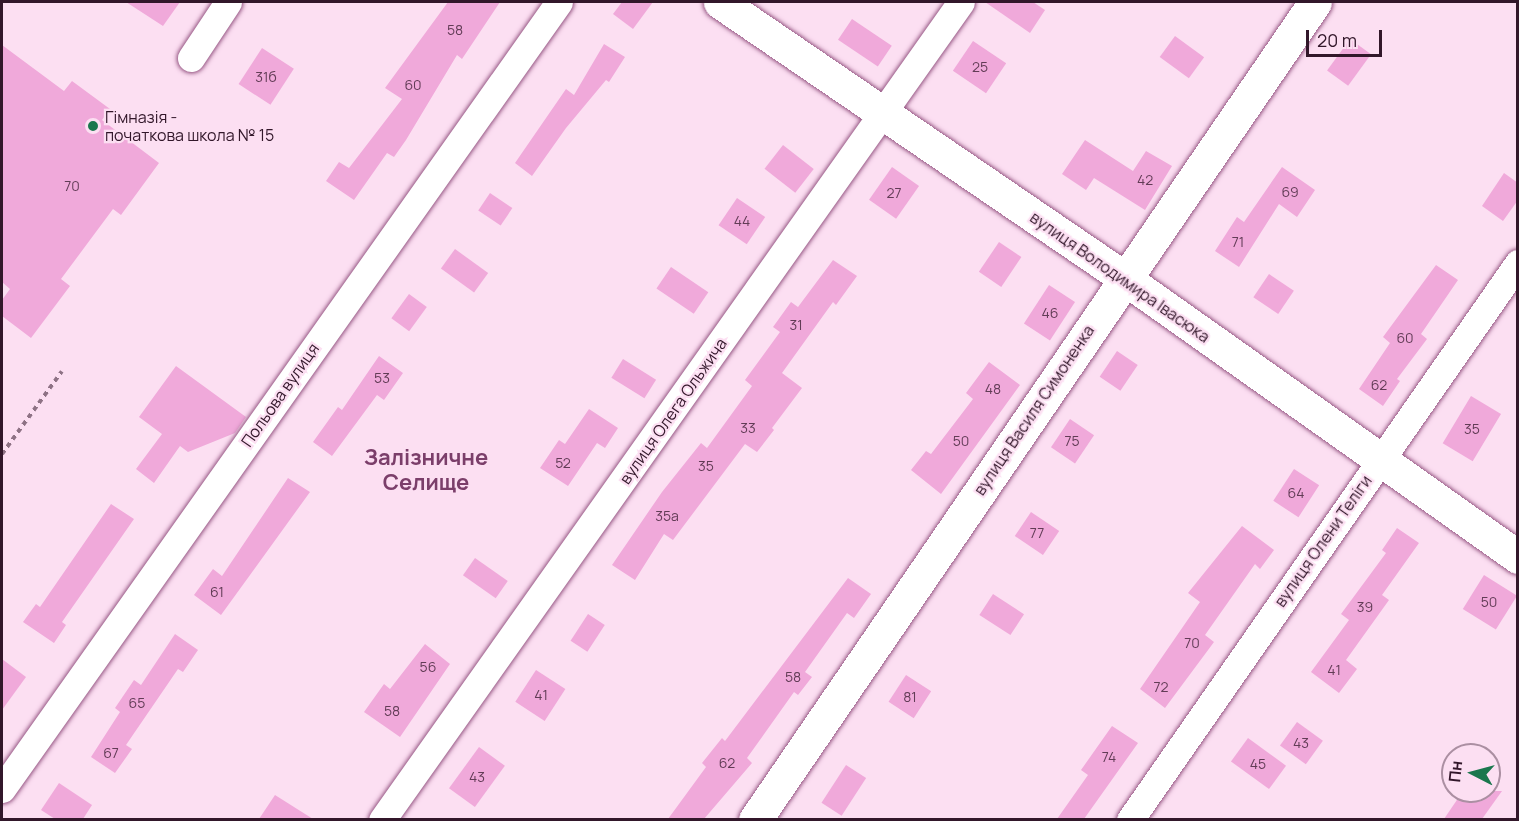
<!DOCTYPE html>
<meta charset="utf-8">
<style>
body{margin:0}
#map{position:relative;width:1519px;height:821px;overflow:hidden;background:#fcdff2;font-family:Manrope,sans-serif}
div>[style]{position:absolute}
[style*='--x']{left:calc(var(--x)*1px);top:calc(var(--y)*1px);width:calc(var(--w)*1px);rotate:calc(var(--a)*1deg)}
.building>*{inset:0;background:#f0a9da;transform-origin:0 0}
.path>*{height:4px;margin-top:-2px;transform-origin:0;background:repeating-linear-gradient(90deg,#8e7285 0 4.5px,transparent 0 9px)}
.roads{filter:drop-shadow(0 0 2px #975885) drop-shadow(0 0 2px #975885)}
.minor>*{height:27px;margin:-13.5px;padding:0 13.5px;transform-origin:13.5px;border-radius:13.5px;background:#fff}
.tertiary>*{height:33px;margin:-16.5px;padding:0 16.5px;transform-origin:16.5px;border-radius:16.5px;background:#fff}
.dots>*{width:16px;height:16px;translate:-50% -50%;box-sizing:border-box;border:3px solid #fcdff2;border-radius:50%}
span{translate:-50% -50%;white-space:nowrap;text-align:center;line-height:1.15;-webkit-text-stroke:4.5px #fcdff2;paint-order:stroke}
.number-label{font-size:14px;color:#623c56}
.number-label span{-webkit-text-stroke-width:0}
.poi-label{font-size:16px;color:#32172a}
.left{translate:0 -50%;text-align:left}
.street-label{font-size:16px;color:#32172a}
.district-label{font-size:22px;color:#7b3e6a;font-weight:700}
.frame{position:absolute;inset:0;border:3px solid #32172a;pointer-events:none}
.north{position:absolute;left:1441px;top:743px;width:60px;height:60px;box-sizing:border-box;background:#fcdff2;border:2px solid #ab8fa2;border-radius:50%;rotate:276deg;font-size:16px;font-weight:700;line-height:24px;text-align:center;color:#32172a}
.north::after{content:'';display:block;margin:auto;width:21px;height:27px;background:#1a774d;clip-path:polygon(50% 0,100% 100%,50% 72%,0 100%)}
.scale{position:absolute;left:1306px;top:30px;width:76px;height:27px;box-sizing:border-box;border:3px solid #32172a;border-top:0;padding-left:8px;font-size:18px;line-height:21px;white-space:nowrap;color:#32172a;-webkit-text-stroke:4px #fcdff2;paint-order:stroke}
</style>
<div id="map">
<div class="building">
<i style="clip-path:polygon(126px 2px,180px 2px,163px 26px)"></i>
<i style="clip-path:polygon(448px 2px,500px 2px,462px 59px,457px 55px,406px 140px,394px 157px,387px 153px,354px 200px,326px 181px,339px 162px,349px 168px,402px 99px,385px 88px)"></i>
<i style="clip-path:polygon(622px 2px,653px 2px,633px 29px,613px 14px)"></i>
<i style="clip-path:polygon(985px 2px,1033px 2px,1045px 10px,1030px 33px)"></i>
<i style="left:852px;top:19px;width:48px;height:25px;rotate:34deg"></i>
<i style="left:1175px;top:36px;width:36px;height:26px;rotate:36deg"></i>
<i style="left:1350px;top:39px;width:26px;height:39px;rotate:36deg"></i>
<i style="left:973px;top:41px;width:40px;height:36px;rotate:34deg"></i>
<i style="clip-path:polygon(604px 44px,625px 57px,609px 82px,606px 80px,566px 128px,532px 176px,515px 163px,566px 89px,574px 95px)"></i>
<i style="clip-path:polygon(2px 45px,64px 91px,72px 81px,110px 109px,102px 120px,159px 163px,121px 215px,113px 209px,61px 279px,70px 286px,31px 338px,2px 316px,2px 300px,10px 289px,2px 282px)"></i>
<i style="left:262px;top:48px;width:38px;height:43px;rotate:33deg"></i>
<i style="clip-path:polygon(1085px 140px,1133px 171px,1146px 151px,1172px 166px,1145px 210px,1094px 178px,1086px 190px,1062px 174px)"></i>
<i style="left:783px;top:145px;width:39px;height:30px;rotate:38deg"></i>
<i style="left:892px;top:167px;width:33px;height:40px;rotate:35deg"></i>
<i style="clip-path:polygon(1282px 167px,1315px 190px,1297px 217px,1279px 204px,1239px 267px,1215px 251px,1237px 217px,1244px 222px)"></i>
<i style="clip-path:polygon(1504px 173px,1518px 183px,1518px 200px,1503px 221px,1482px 206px)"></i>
<i style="left:490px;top:193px;width:27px;height:21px;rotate:34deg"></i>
<i style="left:737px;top:198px;width:34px;height:33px;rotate:34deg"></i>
<i style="left:999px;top:242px;width:27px;height:36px;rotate:34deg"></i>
<i style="left:455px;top:249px;width:41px;height:24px;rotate:36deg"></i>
<i style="clip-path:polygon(833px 260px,857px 276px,836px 305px,833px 302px,782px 373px,802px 388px,772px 428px,774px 430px,757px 452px,745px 444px,673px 540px,664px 534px,635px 580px,612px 565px,662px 492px,701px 443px,707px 448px,752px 386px,745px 380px,780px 332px,773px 327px,791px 302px,798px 307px)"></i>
<i style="clip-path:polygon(1436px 265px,1458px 280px,1421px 334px,1427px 339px,1397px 379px,1400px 381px,1383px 406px,1359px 389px,1390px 343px,1383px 337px)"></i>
<i style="left:671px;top:267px;width:45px;height:26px;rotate:34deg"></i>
<i style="left:1269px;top:274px;width:30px;height:28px;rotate:34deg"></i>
<i style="left:1049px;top:285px;width:31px;height:46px;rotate:33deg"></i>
<i style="left:409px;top:294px;width:22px;height:30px;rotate:36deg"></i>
<i style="left:1117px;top:351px;width:25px;height:31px;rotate:34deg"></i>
<i style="clip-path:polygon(379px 356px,403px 373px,384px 400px,377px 395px,332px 456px,313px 442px,338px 407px,342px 410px)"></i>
<i style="left:623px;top:359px;width:39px;height:22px;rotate:32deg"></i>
<i style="clip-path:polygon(989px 362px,1020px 385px,941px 494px,911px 470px,926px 451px,931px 454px,973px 399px,966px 393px)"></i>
<i style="clip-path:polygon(176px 366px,246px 417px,235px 433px,188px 452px,180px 446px,154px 483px,136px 469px,162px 434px,139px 417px)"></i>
<i style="left:1471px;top:396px;width:35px;height:55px;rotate:31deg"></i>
<i style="clip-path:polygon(589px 409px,618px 428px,605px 448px,597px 443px,568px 486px,540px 468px,559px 440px,565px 444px)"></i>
<i style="left:1070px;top:419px;width:29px;height:34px;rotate:34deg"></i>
<i style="left:1294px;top:469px;width:30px;height:38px;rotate:33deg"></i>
<i style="clip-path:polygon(288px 478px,310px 492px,221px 615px,194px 595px,213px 569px,222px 576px)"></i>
<i style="clip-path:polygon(111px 504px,134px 519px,62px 622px,66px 625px,54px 643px,23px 622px,36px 604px,40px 607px)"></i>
<i style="left:1031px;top:512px;width:34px;height:29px;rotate:34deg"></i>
<i style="clip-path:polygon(1242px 526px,1274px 550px,1260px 569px,1255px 564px,1205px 635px,1214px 642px,1165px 708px,1140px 689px,1200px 602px,1188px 593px)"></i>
<i style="clip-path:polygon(1397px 528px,1419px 543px,1382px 595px,1389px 600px,1346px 660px,1357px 669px,1339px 693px,1311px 672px,1349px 620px,1341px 614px,1386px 553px,1382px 550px)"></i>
<i style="left:475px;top:558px;width:40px;height:21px;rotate:35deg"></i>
<i style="left:1484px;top:575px;width:39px;height:40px;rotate:32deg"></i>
<i style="clip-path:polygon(848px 578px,871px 594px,854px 618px,847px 613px,805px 672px,812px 677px,798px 695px,794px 692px,747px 758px,752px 763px,704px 819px,668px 819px,706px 767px,702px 763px,722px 738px,725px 741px)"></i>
<i style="left:993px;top:594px;width:37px;height:25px;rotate:33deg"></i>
<i style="left:588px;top:614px;width:20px;height:32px;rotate:33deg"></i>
<i style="clip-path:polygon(175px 634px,198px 650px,183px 672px,178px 669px,126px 745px,132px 749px,115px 773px,91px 757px,120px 712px,115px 708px,134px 680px,141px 685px)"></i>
<i style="clip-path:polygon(425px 644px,450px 664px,400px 737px,364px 712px,384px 684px,390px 689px)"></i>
<i style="clip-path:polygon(2px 659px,26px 677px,2px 710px)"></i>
<i style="left:536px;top:670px;width:35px;height:38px;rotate:33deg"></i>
<i style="left:906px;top:675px;width:30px;height:32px;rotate:33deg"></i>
<i style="left:1297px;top:722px;width:32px;height:29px;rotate:36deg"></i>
<i style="clip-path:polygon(1112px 726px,1138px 743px,1084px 819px,1057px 819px,1088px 775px,1081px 770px)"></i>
<i style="left:1248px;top:738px;width:47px;height:29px;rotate:36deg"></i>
<i style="left:479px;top:747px;width:32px;height:51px;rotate:36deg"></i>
<i style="left:846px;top:765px;width:24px;height:45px;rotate:33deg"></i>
<i style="clip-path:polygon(59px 783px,92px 805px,83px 819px,55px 819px,41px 810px)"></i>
<i style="clip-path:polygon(1463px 791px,1502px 791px,1482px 819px,1444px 819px)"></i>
<i style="clip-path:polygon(275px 795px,313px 819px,259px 819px)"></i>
</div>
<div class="path">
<i style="--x:2;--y:454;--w:102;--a:-54.1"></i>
</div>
<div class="roads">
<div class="minor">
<i style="--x:191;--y:58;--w:67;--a:-56.5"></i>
<i style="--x:2;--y:789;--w:964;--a:-54.71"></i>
<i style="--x:382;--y:820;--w:1002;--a:-54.71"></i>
<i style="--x:1130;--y:820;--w:679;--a:-55.14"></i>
</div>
<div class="tertiary">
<i style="--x:720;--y:2;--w:489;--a:34.3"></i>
<i style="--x:1124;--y:278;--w:483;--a:35.3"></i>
<i style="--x:755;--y:820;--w:991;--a:-55.6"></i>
</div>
</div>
<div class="dots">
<i style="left:93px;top:126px;background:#1a774d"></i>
</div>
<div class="number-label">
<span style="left:455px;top:30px">58</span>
<span style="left:980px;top:67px">25</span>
<span style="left:266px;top:77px">31б</span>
<span style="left:413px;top:85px">60</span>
<span style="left:1145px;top:180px">42</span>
<span style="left:72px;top:186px">70</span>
<span style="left:1290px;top:192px">69</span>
<span style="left:894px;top:193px">27</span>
<span style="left:742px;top:221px">44</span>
<span style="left:1238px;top:242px">71</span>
<span style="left:1050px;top:313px">46</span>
<span style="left:796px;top:325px">31</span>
<span style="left:1405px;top:338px">60</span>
<span style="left:382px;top:378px">53</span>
<span style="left:1379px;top:385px">62</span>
<span style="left:993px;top:389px">48</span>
<span style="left:748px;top:428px">33</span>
<span style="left:1472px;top:429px">35</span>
<span style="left:961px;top:441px">50</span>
<span style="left:1072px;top:441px">75</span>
<span style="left:563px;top:463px">52</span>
<span style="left:706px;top:466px">35</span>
<span style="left:1296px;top:493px">64</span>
<span style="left:667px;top:516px">35а</span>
<span style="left:1037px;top:533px">77</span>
<span style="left:217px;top:592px">61</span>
<span style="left:1489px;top:602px">50</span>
<span style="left:1365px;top:607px">39</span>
<span style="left:1192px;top:643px">70</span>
<span style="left:428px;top:667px">56</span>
<span style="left:1334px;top:670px">41</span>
<span style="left:793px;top:677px">58</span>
<span style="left:1161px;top:687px">72</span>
<span style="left:541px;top:695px">41</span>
<span style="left:910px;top:697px">81</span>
<span style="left:137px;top:703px">65</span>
<span style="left:392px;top:711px">58</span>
<span style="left:1301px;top:743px">43</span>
<span style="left:111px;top:753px">67</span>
<span style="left:1109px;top:757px">74</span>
<span style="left:727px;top:763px">62</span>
<span style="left:1258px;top:764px">45</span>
<span style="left:477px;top:777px">43</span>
</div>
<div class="poi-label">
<span class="left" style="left:105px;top:126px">Гімназія -<br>початкова школа № 15</span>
</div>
<div class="street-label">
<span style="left:1120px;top:277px;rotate:35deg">вулиця Володимира Івасюка</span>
<span style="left:280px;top:395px;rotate:-55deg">Польова вулиця</span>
<span style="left:1034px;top:410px;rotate:-56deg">вулиця Василя Симоненка</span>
<span style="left:673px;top:411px;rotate:-55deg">вулиця Олега Ольжича</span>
<span style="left:1323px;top:541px;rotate:-55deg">вулиця Олени Теліги</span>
</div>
<div class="district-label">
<span style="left:426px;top:470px">Залізничне<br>Селище</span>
</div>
<div class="frame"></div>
<div class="north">Пн</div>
<div class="scale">20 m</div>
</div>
